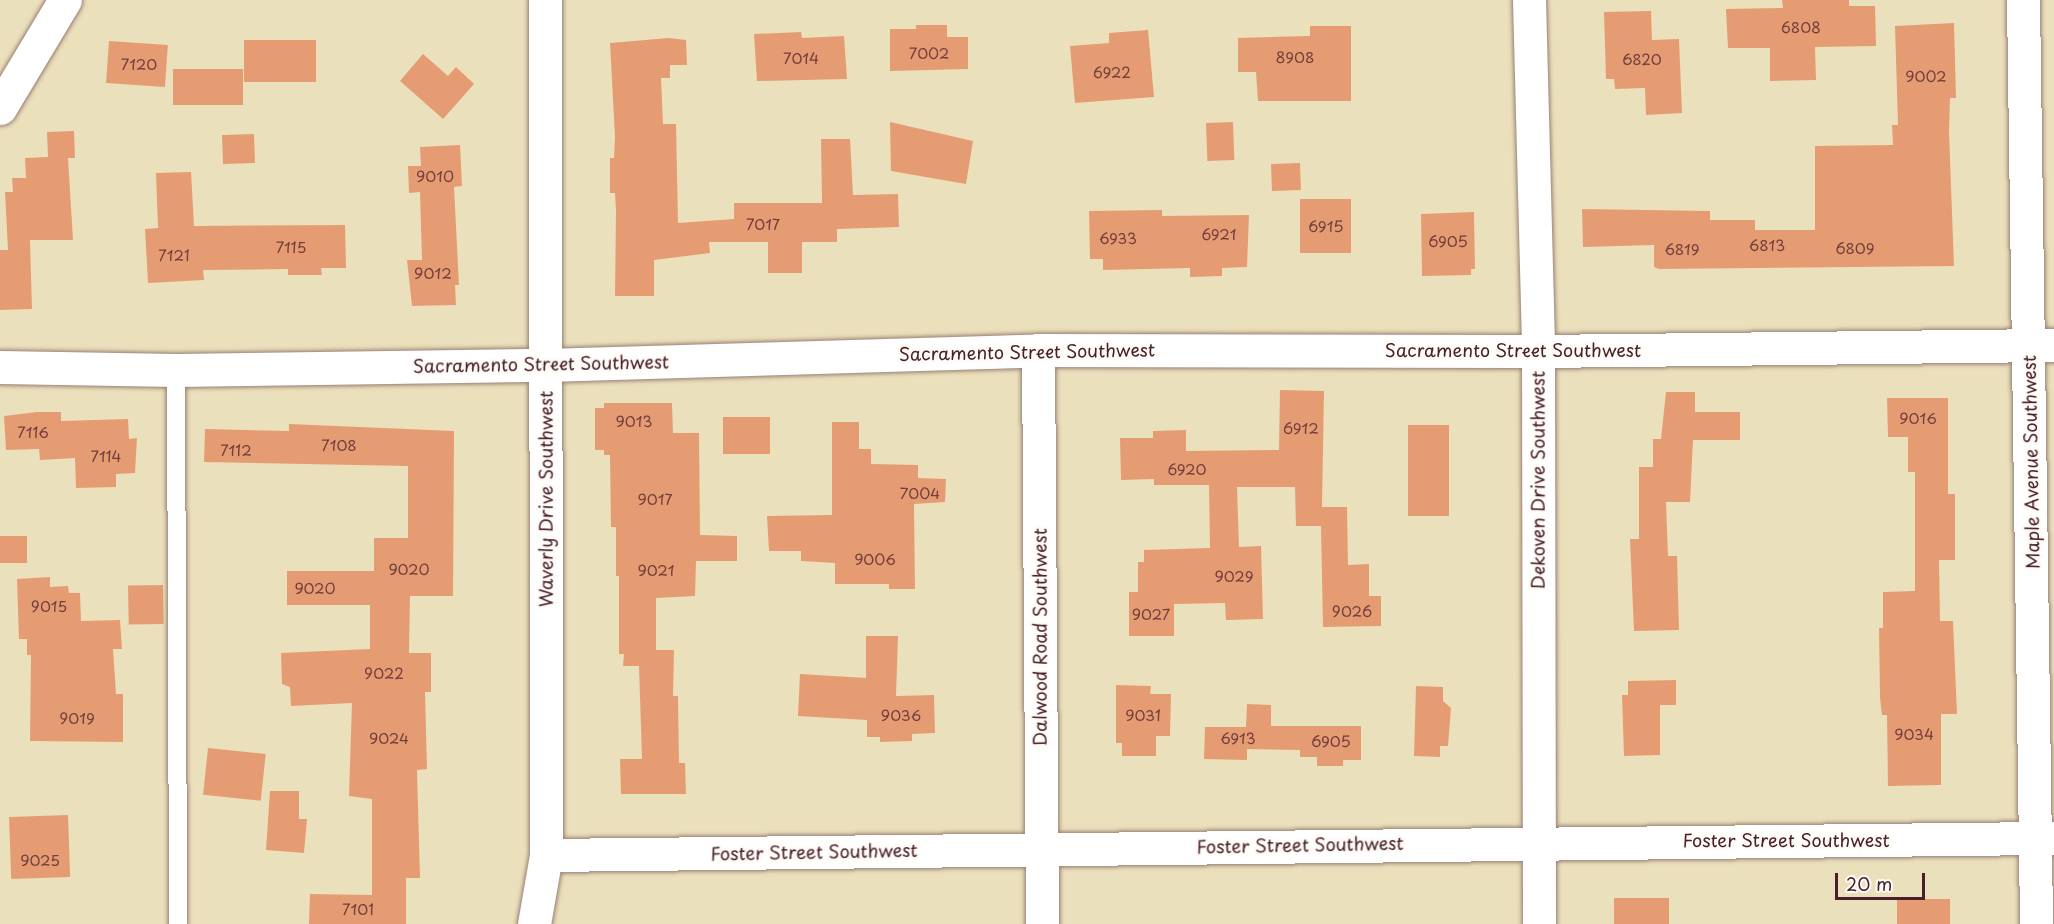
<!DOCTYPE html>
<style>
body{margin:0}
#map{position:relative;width:2054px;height:924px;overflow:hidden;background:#ebe0bc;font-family:"Playpen Sans",sans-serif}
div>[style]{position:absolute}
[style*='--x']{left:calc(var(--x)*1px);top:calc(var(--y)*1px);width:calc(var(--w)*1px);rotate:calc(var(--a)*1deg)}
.building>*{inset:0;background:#e69c73;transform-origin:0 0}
.roads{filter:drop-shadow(0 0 2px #9a8074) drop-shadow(0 0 2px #9a8074)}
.service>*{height:18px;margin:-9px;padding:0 9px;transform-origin:9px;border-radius:9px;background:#fff}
.minor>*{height:33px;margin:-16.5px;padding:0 16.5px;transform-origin:16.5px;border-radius:16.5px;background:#fff}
span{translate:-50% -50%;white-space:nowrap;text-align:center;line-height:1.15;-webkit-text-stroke:6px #fdfcf7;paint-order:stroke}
.number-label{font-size:15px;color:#713e3d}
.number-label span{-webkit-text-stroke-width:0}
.street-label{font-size:18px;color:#4a1f2b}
.scale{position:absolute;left:1835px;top:873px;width:90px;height:27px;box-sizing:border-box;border:3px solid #4a1f2b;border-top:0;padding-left:8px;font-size:18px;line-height:21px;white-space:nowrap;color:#4a1f2b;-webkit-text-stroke:4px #fdfcf7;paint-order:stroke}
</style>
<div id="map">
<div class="building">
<i style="clip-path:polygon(1782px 0,1849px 0,1849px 6px,1875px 6px,1876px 46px,1815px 47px,1816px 80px,1770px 81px,1770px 48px,1728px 48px,1726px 9px,1783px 8px)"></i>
<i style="clip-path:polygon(1651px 11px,1652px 40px,1679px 39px,1682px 113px,1646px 115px,1645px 88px,1615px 89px,1614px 79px,1606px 79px,1604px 12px)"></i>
<i style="clip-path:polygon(1954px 23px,1956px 98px,1950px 98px,1949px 132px,1954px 266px,1659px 269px,1654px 267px,1654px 245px,1583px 247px,1582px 209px,1710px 211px,1710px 220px,1755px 220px,1755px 230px,1815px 230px,1815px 146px,1893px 145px,1892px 125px,1898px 125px,1895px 26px)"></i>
<i style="clip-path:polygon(916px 25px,947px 25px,947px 37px,968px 37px,968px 69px,890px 71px,890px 29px,916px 29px)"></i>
<i style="clip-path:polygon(1310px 26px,1351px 26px,1351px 101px,1258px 101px,1256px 72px,1238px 72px,1238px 38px,1310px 36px)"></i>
<i style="clip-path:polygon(1148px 30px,1154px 97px,1075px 103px,1070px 46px,1109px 43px,1109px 33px)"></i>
<i style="clip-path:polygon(801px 32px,802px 38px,844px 36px,847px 79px,757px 81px,754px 34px)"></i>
<i style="clip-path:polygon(669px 38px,686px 40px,687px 65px,670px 65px,670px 78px,661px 78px,663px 124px,676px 124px,678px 223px,734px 219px,734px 203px,822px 203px,821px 139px,850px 139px,853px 195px,898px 194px,899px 227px,837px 229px,837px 242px,802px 242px,802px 273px,768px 273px,768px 242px,709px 242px,710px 253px,654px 260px,654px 296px,615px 296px,616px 211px,615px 193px,610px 193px,610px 158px,614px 158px,615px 137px,610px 43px)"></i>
<i style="left:316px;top:40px;width:42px;height:72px;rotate:90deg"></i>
<i style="left:109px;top:41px;width:59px;height:42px;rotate:4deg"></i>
<i style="clip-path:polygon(423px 54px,448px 76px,456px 67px,474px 84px,443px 119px,400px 81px)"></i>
<i style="left:243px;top:69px;width:36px;height:70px;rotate:90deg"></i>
<i style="clip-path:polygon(890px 122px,973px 141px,966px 184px,891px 171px)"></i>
<i style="left:1233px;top:122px;width:38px;height:27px;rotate:88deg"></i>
<i style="clip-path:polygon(74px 131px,75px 158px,68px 158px,73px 240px,30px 240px,32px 309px,0 310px,0 250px,8px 250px,5px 192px,13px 192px,12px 178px,26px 178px,25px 158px,48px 157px,47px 132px)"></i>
<i style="left:254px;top:134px;width:29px;height:32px;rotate:88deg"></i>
<i style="clip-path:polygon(460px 145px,462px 186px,454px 187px,459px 285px,455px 285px,456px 305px,412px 306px,407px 260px,422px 260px,420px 192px,409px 193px,408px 166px,421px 166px,420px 147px)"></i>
<i style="left:1300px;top:163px;width:27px;height:29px;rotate:88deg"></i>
<i style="clip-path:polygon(191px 172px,194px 226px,345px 225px,346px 268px,321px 268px,322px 275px,288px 275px,288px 269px,203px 270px,204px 280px,148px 283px,145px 229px,158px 228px,156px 173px)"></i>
<i style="left:1300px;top:199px;width:51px;height:54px"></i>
<i style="clip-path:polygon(1162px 210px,1162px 216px,1249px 215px,1247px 267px,1222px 268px,1222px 276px,1190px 277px,1190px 268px,1103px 270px,1103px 259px,1090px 259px,1089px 211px)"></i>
<i style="clip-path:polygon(1474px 212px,1475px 269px,1471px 269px,1471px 275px,1422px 276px,1421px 214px)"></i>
<i style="clip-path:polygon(1280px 390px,1324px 391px,1322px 507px,1347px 507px,1348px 565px,1369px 564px,1369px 596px,1381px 596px,1381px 626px,1323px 627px,1321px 526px,1296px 526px,1295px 487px,1237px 487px,1239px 547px,1261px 546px,1263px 619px,1226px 620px,1225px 603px,1174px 604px,1174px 636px,1129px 636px,1129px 592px,1138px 592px,1138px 562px,1144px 562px,1144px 550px,1210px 548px,1209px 485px,1154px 485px,1154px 479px,1121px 480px,1120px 438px,1153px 438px,1153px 431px,1186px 430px,1186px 451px,1279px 450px)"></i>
<i style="clip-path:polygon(1666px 392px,1695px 392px,1695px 412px,1740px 412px,1740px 440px,1693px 440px,1690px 502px,1666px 502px,1668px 556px,1677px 556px,1679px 630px,1634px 631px,1630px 539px,1639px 539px,1639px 467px,1653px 467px,1653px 439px,1661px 439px)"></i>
<i style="clip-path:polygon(1887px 398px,1948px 398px,1948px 494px,1955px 494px,1955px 560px,1939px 560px,1940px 621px,1953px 621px,1957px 714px,1941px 714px,1941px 785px,1888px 786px,1887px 715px,1882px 715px,1880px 698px,1879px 628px,1883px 628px,1883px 592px,1915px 591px,1915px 472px,1908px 472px,1908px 437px,1888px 437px)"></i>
<i style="clip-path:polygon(604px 403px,672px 403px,673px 433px,699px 433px,700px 535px,737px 536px,737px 561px,696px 561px,695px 596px,656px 598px,656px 650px,674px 650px,673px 696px,678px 696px,679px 763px,685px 763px,686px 794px,621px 794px,620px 759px,642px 759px,639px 666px,623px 666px,624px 654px,619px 654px,619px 576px,616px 576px,616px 527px,611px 527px,610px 455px,604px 455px,604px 450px,595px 450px,595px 408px,604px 408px)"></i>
<i style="clip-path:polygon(37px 412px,61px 412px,61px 421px,128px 419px,129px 439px,137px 438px,135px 473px,116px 474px,116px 487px,76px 488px,75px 458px,40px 460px,39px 449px,6px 450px,4px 416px)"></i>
<i style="left:723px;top:417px;width:47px;height:37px"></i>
<i style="clip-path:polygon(832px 422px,859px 422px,859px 449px,871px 449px,871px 464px,918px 465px,918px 478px,946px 479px,945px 502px,914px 504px,915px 589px,889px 589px,889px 584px,835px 584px,835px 563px,801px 561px,801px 551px,769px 551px,767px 516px,832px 515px)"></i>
<i style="clip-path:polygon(289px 424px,454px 431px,453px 596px,410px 596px,409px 653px,431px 653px,431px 692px,425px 692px,427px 769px,417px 770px,420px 878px,406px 878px,406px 924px,309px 924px,310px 894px,372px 895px,372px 799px,349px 796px,352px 703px,291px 706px,290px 687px,282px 684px,281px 653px,370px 649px,370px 605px,287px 605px,287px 571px,374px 571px,374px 538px,408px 538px,408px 466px,204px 462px,205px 429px,289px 431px)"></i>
<i style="left:1408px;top:425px;width:41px;height:91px"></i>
<i style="left:27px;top:536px;width:27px;height:27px;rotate:90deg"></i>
<i style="clip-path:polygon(50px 577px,50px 587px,68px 586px,69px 593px,80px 593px,81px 621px,120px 620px,122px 649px,113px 649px,116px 694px,123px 694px,123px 742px,30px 741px,31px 655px,27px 655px,27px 639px,19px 639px,17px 579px)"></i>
<i style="left:163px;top:585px;width:39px;height:35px;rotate:89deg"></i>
<i style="clip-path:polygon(866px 636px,898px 636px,896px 696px,934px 695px,935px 733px,912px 734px,912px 741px,880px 742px,880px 737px,867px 737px,867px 720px,798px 716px,800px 674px,866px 678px)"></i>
<i style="clip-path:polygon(1676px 680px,1676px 705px,1660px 705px,1660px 755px,1624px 756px,1622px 695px,1628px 695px,1628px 681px)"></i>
<i style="clip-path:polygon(1116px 685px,1151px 686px,1150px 694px,1171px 694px,1170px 736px,1156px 736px,1156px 756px,1122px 756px,1122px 743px,1116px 743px)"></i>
<i style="clip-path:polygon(1416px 686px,1443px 687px,1443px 701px,1451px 708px,1448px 746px,1440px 746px,1440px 757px,1414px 756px)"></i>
<i style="clip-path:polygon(1247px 704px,1271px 705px,1271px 726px,1361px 726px,1361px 760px,1343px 760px,1343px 766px,1317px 766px,1317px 757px,1300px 757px,1300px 750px,1247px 749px,1247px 760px,1204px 759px,1205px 727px,1246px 727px)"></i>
<i style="left:208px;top:748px;width:58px;height:47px;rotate:6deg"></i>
<i style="clip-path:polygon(270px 791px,299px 791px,299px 819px,307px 819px,304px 853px,266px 850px)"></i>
<i style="left:68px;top:815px;width:62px;height:59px;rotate:88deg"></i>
<i style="left:1614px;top:898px;width:55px;height:26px"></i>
<i style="left:1897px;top:899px;width:53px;height:25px"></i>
</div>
<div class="roads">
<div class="service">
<i style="--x:176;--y:370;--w:554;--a:89.79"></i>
</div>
<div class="minor">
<i style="--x:1529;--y:0;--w:351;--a:88.5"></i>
<i style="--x:1538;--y:351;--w:573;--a:89.9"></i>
<i style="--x:2023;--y:0;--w:924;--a:89.19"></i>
<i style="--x:0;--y:108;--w:126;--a:-59"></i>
<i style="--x:1038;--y:350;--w:574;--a:89.6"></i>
<i style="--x:0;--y:367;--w:176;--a:1"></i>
<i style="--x:176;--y:370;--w:370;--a:-0.8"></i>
<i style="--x:546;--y:365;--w:492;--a:-1.7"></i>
<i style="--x:1038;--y:350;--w:500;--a:0.11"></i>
<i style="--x:1538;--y:351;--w:516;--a:-0.67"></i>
<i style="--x:546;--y:855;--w:1508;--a:-0.65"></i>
<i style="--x:534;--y:924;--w:70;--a:-80.1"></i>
<i style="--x:546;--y:855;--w:855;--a:-90.07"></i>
</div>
</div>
<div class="number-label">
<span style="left:1801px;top:27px">6808</span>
<span style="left:929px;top:53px">7002</span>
<span style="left:1295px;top:57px">8908</span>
<span style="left:801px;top:58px">7014</span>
<span style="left:1642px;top:59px">6820</span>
<span style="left:139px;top:64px">7120</span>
<span style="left:1112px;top:72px">6922</span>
<span style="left:1926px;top:76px">9002</span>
<span style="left:435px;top:176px">9010</span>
<span style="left:763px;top:224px">7017</span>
<span style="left:1326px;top:226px">6915</span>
<span style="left:1219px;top:234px">6921</span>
<span style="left:1118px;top:238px">6933</span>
<span style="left:1448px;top:241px">6905</span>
<span style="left:1767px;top:245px">6813</span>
<span style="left:291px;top:247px">7115</span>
<span style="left:1855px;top:248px">6809</span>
<span style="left:1682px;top:249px">6819</span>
<span style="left:174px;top:255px">7121</span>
<span style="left:433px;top:273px">9012</span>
<span style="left:1918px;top:418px">9016</span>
<span style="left:634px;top:421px">9013</span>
<span style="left:1301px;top:428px">6912</span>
<span style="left:33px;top:432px">7116</span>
<span style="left:339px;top:445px">7108</span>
<span style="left:236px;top:450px">7112</span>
<span style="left:106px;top:456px">7114</span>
<span style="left:1187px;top:469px">6920</span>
<span style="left:920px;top:493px">7004</span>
<span style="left:655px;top:499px">9017</span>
<span style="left:875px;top:559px">9006</span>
<span style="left:409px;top:569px">9020</span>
<span style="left:656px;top:570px">9021</span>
<span style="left:1234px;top:576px">9029</span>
<span style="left:315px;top:588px">9020</span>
<span style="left:49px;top:606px">9015</span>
<span style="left:1352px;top:611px">9026</span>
<span style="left:1151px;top:614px">9027</span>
<span style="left:384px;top:673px">9022</span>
<span style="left:901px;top:715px">9036</span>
<span style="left:1143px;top:715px">9031</span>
<span style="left:77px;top:718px">9019</span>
<span style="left:1914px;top:734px">9034</span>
<span style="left:389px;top:738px">9024</span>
<span style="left:1238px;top:738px">6913</span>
<span style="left:1331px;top:741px">6905</span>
<span style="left:40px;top:860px">9025</span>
<span style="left:358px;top:909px">7101</span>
</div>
<div class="street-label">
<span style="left:1513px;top:350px">Sacramento Street Southwest</span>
<span style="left:1027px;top:352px;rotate:-1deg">Sacramento Street Southwest</span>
<span style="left:541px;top:364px;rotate:-1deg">Sacramento Street Southwest</span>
<span style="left:2031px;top:462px;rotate:-91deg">Maple Avenue Southwest</span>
<span style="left:1538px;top:480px;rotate:-90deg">Dekoven Drive Southwest</span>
<span style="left:546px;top:499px;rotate:-90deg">Waverly Drive Southwest</span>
<span style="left:1040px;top:637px;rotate:-90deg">Dalwood Road Southwest</span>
<span style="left:1786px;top:840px">Foster Street Southwest</span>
<span style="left:1300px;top:845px;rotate:-1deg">Foster Street Southwest</span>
<span style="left:814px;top:852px;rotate:-1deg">Foster Street Southwest</span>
</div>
<div class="scale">20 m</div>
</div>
